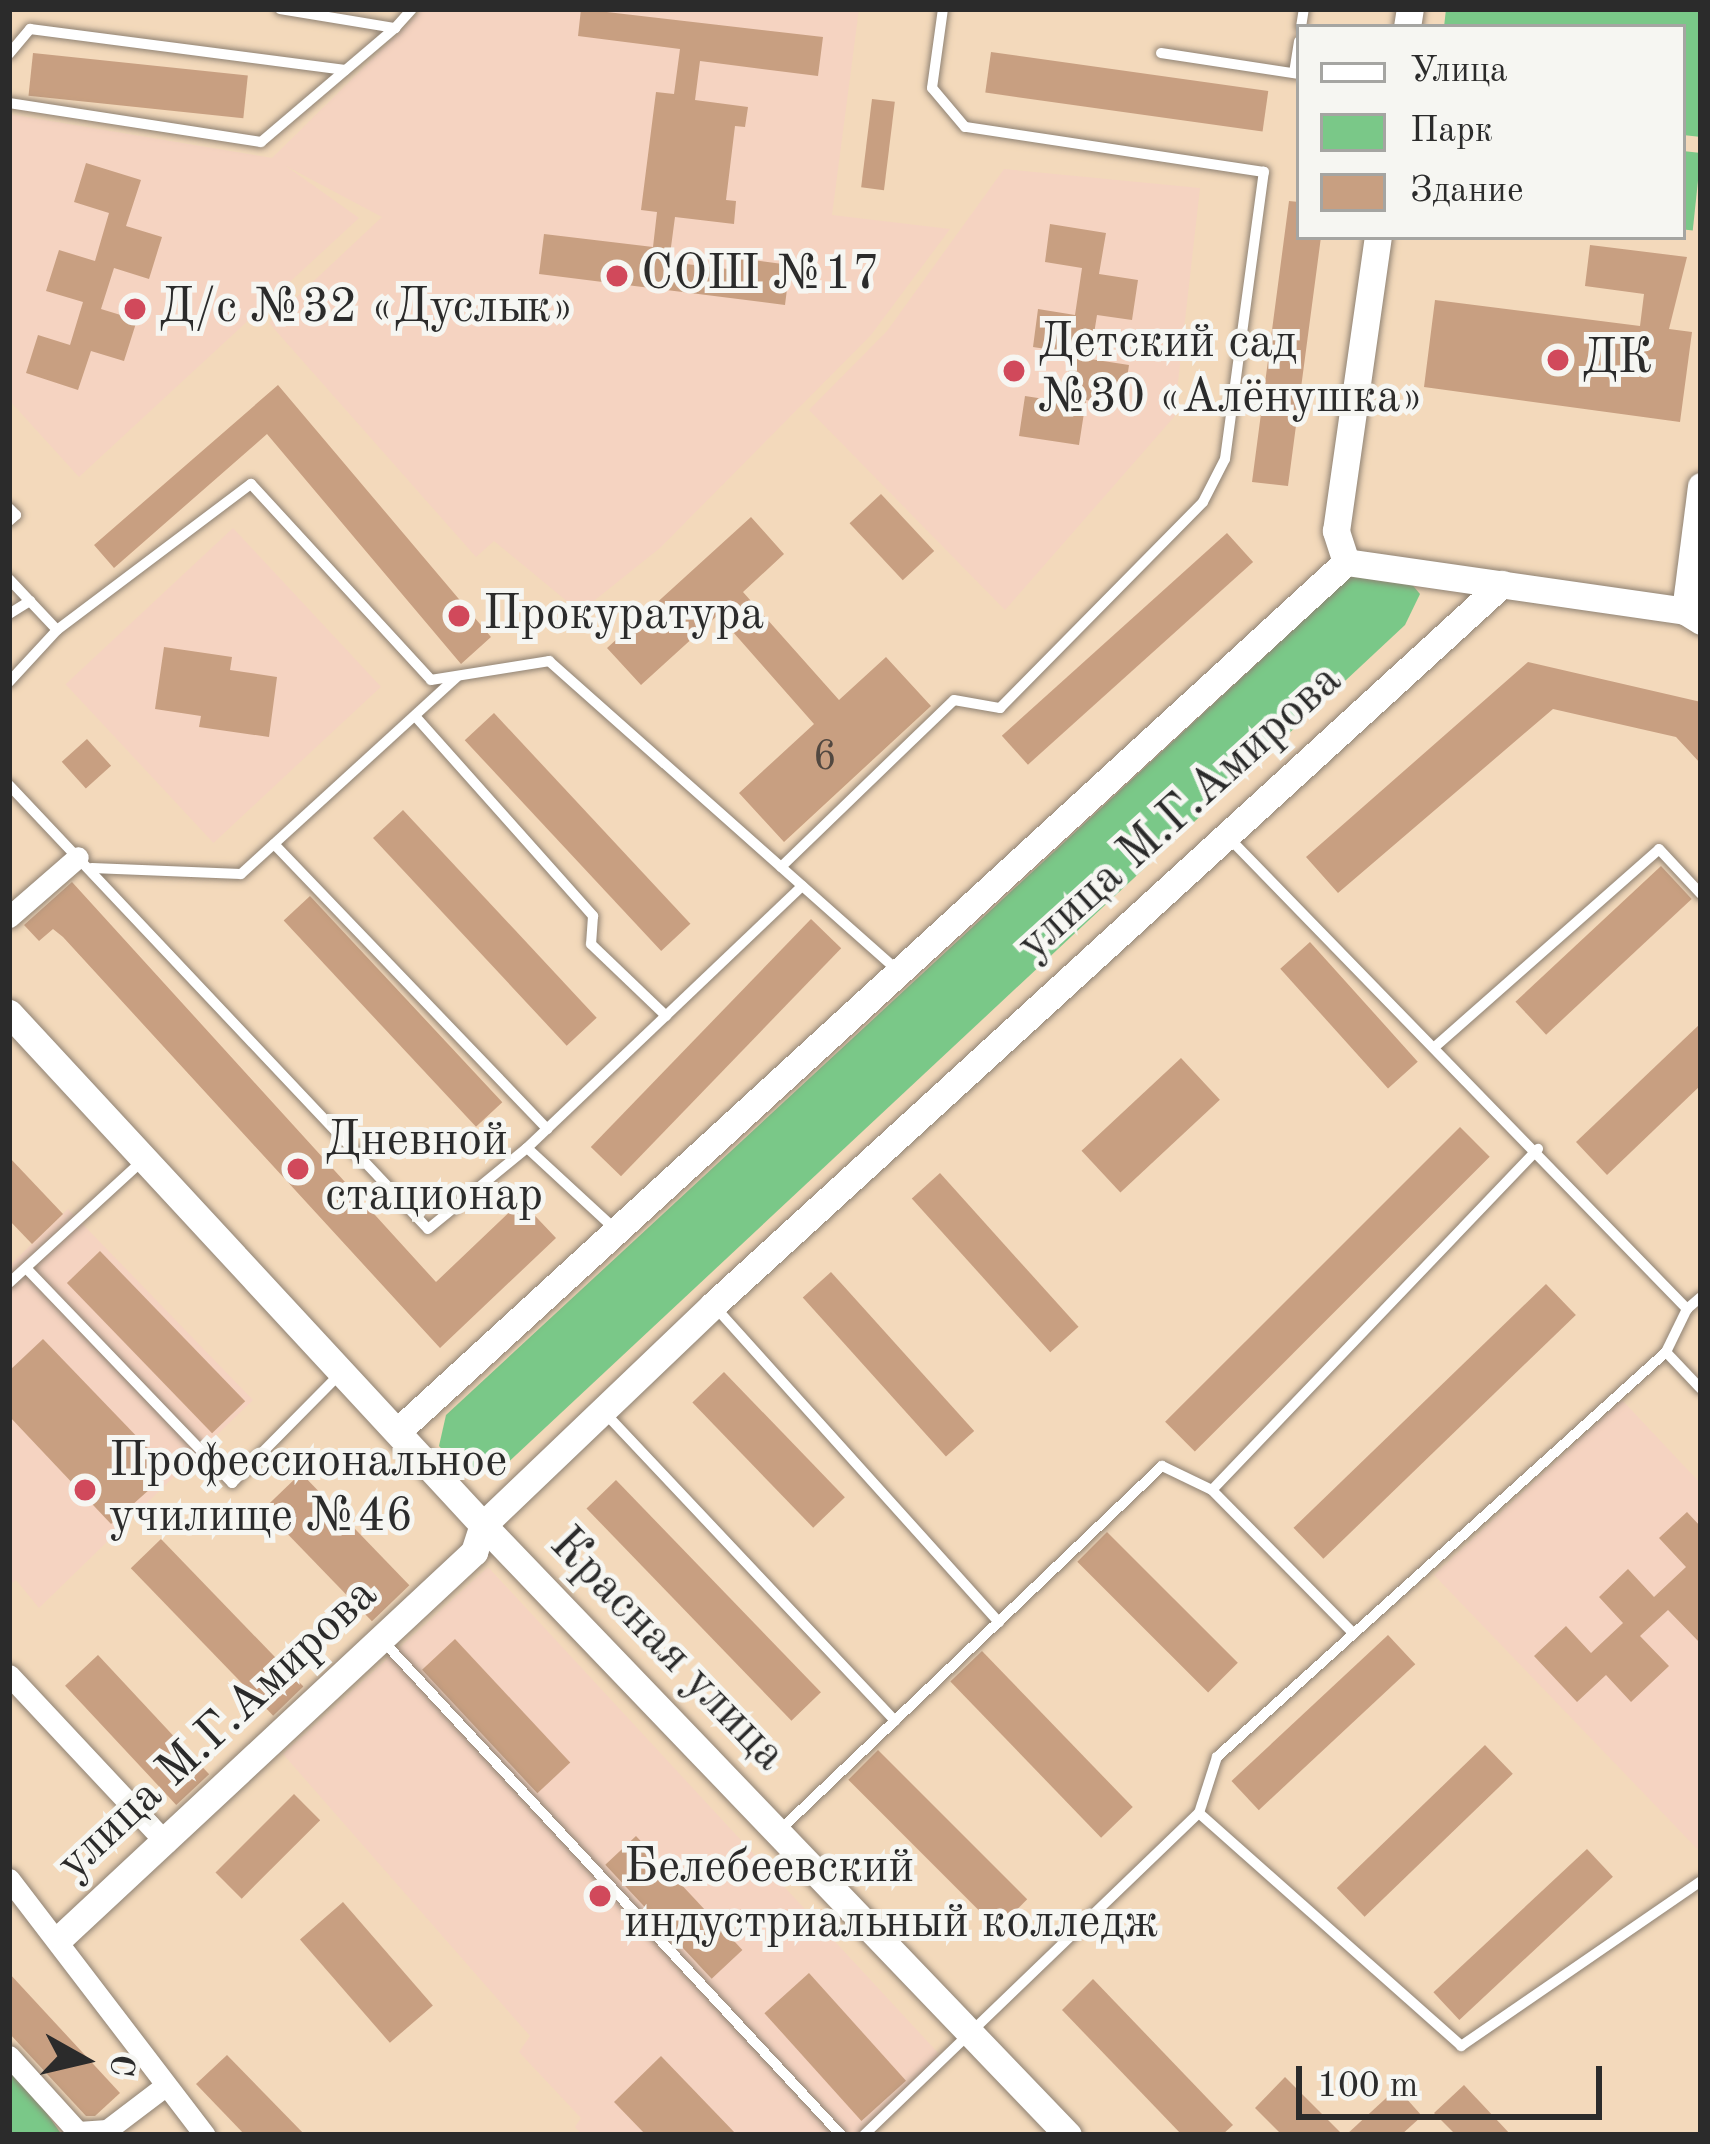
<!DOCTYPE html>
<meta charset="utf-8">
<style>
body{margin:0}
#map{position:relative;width:1710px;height:2144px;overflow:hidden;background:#f3d9bb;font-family:"Old Standard TT",serif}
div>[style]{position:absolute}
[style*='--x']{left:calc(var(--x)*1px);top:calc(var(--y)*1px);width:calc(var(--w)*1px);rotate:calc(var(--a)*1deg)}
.built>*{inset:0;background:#f5d3c1;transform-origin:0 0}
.green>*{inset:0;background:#7ac888;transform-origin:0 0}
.building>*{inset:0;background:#c89f81;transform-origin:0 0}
.roads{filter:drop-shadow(0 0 3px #8f8273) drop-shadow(0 0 3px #8f8273)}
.service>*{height:10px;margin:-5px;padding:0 5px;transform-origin:5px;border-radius:5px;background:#fff}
.minor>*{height:21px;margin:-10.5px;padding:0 10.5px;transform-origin:10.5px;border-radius:10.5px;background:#fff}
.tertiary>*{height:27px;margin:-13.5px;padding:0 13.5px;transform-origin:13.5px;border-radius:13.5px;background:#fff}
.dots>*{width:33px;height:33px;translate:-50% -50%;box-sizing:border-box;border:6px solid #f6f6f2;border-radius:50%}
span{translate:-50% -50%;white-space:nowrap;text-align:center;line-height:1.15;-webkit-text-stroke:10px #f6f6f2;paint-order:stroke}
.number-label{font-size:42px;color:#524840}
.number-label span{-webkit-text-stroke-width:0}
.poi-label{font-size:48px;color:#2b2b2b}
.left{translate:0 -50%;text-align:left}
.street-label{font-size:48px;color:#2b2b2b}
.frame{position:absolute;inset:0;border:12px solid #2b2b2b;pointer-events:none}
.legend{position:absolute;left:1296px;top:24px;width:390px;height:216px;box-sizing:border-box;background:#f6f6f2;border:3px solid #a5a5a2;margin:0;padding:15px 21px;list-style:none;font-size:36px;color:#2b2b2b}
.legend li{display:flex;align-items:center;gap:24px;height:60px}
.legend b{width:60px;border:3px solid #a5a5a2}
.north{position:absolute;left:24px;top:2000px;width:120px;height:120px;-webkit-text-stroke:9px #f6f6f2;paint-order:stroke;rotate:98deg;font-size:33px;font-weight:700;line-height:48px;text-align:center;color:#2b2b2b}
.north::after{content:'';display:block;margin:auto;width:42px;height:54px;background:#2b2b2b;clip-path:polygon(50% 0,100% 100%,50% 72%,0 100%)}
.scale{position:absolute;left:1296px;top:2066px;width:306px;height:54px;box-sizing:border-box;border:6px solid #2b2b2b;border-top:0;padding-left:15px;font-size:36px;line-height:42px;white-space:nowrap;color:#2b2b2b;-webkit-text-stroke:9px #f6f6f2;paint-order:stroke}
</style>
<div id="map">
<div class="built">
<i style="clip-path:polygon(423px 9px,859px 9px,832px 215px,950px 229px,871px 335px,660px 548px,580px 612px,494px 541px,476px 557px,269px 323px,382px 217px,286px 166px,359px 218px,79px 477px,9px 400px,9px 114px,272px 158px)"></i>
<i style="clip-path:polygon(1004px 169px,1200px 188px,1174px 417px,1005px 610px,809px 410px,887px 331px)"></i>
<i style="left:233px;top:528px;width:217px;height:229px;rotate:47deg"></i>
<i style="clip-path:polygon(68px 1209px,253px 1400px,39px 1608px,16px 1580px,9px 1585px,9px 1266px)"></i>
<i style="clip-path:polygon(1622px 1400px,1701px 1484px,1701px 1853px,1434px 1575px)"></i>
<i style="clip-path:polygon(488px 1567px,941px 2056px,863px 2135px,582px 2135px,575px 2127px,581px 2118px,519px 2052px,530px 2036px,283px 1754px)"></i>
</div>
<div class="green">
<i style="clip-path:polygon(1446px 9px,1701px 9px,1701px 137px,1683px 135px,1683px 27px,1444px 27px)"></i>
<i style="left:1683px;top:151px;width:18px;height:78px;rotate:6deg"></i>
<i style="clip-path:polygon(1399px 569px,1420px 594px,1405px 625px,500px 1470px,463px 1473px,439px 1446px,446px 1415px,1357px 571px)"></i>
<i style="clip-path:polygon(9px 2060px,62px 2135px,9px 2135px)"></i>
</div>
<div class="building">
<i style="clip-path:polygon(581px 9px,823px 37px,818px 76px,700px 61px,695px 100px,748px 107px,745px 127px,735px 126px,726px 200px,736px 201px,734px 224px,675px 217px,669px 262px,728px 269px,730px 257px,790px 265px,785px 305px,539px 274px,544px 234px,653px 247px,657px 212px,641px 210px,656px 92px,674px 94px,680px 49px,578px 36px)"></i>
<i style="left:991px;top:52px;width:280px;height:41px;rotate:8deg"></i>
<i style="left:33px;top:53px;width:216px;height:43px;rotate:6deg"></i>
<i style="left:872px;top:99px;width:23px;height:89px;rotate:7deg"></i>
<i style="clip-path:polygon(86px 163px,141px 180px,126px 226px,162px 237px,149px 279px,114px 268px,101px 309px,137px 320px,124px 361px,91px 351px,78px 390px,26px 373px,38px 335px,70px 345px,83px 302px,46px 291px,59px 250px,95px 261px,109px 213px,74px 202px)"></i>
<i style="clip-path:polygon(1289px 201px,1299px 202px,1299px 237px,1321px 237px,1288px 486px,1252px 482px)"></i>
<i style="clip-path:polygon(1050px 224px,1106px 233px,1099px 274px,1138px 280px,1132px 320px,1097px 315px,1090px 359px,1129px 365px,1123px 406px,1086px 400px,1079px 445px,1019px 436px,1025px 396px,1064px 402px,1071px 353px,1033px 347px,1038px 309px,1075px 315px,1082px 268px,1045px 262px)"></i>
<i style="clip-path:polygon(1590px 245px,1687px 257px,1669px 329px,1692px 332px,1680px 422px,1424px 387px,1435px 300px,1640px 326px,1644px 294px,1585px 286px)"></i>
<i style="clip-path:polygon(278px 385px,491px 637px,461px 664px,267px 434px,114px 568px,94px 545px)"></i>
<i style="left:881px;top:494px;width:78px;height:43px;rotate:47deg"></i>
<i style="clip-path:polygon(751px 517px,784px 554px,743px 592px,839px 700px,886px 657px,931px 706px,784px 842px,739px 793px,814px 724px,718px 615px,641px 685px,607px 648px)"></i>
<i style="left:1227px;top:533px;width:39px;height:303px;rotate:48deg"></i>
<i style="clip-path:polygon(164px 647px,232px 657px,230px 670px,277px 677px,269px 737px,199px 727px,201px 716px,155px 709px)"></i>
<i style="clip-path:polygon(1528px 662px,1701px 702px,1701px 764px,1676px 737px,1553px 709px,1338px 893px,1306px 857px)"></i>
<i style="left:494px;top:713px;width:288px;height:40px;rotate:47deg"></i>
<i style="left:87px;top:739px;width:36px;height:34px;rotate:48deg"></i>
<i style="left:403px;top:810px;width:284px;height:41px;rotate:47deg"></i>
<i style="left:1661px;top:866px;width:45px;height:199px;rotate:47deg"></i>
<i style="clip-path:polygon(72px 882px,436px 1282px,521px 1201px,556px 1238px,440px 1348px,63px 937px,53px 929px,39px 941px,24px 925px)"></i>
<i style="left:310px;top:896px;width:282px;height:36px;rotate:47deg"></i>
<i style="left:811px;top:919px;width:42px;height:317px;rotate:44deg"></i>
<i style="left:1310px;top:942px;width:161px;height:40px;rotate:48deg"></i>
<i style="clip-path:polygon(1701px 1023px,1701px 1085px,1607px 1175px,1576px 1142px)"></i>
<i style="left:1181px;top:1058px;width:57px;height:136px;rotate:47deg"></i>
<i style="left:1460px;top:1127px;width:42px;height:417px;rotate:45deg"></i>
<i style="clip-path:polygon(9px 1157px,63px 1214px,32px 1244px,9px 1220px)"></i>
<i style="left:940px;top:1173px;width:207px;height:38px;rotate:48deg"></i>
<i style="left:100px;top:1251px;width:209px;height:46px;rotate:46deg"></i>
<i style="left:831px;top:1272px;width:214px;height:38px;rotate:48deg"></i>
<i style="left:1546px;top:1284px;width:43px;height:351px;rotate:46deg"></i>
<i style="clip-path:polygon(43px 1339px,170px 1471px,111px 1524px,9px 1416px,9px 1371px)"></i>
<i style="left:724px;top:1372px;width:174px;height:44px;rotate:46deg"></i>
<i style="left:301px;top:1473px;width:156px;height:52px;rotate:46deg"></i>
<i style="left:616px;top:1480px;width:295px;height:41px;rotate:46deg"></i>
<i style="clip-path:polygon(1687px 1512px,1701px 1527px,1701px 1644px,1668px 1610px,1640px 1636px,1669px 1666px,1631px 1702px,1606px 1675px,1577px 1702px,1534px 1656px,1566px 1626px,1591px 1653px,1623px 1623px,1599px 1597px,1628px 1569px,1654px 1597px,1686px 1567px,1659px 1538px)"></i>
<i style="left:1107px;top:1532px;width:185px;height:42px;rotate:45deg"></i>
<i style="left:161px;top:1539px;width:205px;height:42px;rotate:46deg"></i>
<i style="left:1388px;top:1635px;width:40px;height:214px;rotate:47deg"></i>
<i style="left:455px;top:1639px;width:169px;height:45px;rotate:47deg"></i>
<i style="left:982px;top:1651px;width:217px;height:44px;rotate:46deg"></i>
<i style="left:98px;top:1655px;width:163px;height:45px;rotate:47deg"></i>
<i style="left:1485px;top:1745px;width:40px;height:206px;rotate:46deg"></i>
<i style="left:878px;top:1750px;width:211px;height:42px;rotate:45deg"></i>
<i style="left:294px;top:1794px;width:37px;height:111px;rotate:45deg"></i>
<i style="left:636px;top:1836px;width:156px;height:42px;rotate:47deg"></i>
<i style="left:1587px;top:1849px;width:38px;height:210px;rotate:47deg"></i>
<i style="left:343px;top:1902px;width:137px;height:57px;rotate:49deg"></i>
<i style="clip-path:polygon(9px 1973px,120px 2093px,95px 2116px,86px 2116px,9px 2033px)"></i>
<i style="left:809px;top:1973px;width:145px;height:60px;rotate:48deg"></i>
<i style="clip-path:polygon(1093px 1979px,1233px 2125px,1222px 2135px,1182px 2135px,1062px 2010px)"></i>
<i style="clip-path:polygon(227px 2055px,305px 2135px,245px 2135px,196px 2084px)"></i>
<i style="clip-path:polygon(661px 2056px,737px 2135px,646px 2135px,614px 2102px)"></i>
<i style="clip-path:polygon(1285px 2077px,1343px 2135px,1282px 2135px,1255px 2108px)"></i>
<i style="clip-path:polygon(1464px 2085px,1511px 2135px,1456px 2135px,1434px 2113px)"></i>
<i style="clip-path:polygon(1397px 2088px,1422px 2116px,1401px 2135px,1346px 2135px)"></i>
</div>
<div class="roads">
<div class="service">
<i style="--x:280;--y:9;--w:117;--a:9.4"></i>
<i style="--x:395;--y:28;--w:25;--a:-48"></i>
<i style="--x:1301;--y:27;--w:18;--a:-81"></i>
<i style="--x:1161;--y:53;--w:140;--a:8.7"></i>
<i style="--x:9;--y:54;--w:33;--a:-50"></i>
<i style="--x:30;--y:29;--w:318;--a:7.4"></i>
<i style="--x:1294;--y:73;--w:32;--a:-81"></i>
<i style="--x:9;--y:103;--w:255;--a:8.8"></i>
<i style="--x:261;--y:142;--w:176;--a:-40.4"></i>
<i style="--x:9;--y:508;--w:10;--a:45"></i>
<i style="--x:16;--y:515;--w:9;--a:139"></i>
<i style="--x:9;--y:579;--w:70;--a:46.7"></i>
<i style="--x:57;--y:630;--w:243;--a:-37"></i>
<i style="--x:251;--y:484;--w:266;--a:47.4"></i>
<i style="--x:431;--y:680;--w:120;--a:-9.1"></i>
<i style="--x:549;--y:661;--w:467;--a:41.6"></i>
<i style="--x:9;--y:614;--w:25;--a:-32"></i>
<i style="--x:9;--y:682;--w:71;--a:-47.3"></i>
<i style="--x:415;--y:716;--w:268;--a:48.3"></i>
<i style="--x:593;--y:916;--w:28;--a:94"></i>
<i style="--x:591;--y:944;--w:104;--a:43.8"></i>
<i style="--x:9;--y:785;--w:610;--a:46.66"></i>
<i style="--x:428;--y:1229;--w:128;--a:-39.3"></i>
<i style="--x:1230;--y:839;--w:656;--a:45.8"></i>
<i style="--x:1687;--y:1309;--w:18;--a:-41"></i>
<i style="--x:274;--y:844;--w:395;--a:46.2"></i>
<i style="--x:781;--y:867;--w:240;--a:-44"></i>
<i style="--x:954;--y:700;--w:47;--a:9.9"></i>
<i style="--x:1000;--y:708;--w:289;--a:-45.4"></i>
<i style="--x:1203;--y:502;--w:48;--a:-62.9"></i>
<i style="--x:1225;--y:459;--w:290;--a:-82.3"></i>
<i style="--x:1264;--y:172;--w:302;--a:-171.4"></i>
<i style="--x:965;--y:127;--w:51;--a:-130.2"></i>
<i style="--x:932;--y:88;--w:80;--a:-82.1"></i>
<i style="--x:92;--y:868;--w:149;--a:2.3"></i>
<i style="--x:241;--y:874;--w:292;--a:-42.4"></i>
<i style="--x:1437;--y:1045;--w:296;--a:-41.4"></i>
<i style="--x:1659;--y:849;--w:62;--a:47"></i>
<i style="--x:616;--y:1230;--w:121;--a:-137.3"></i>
<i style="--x:527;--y:1148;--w:380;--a:-43.6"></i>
<i style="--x:26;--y:1268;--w:298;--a:46.2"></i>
<i style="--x:232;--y:1483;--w:155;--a:-45.3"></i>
<i style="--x:9;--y:1283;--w:182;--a:-42.5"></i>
<i style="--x:716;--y:1308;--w:423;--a:48"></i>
<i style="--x:1666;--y:1352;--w:51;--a:46.6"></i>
<i style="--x:605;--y:1413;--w:423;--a:46.7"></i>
<i style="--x:1212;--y:1490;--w:472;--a:-46.3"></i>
<i style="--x:382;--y:1640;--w:675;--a:47.16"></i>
<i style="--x:1199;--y:1813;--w:59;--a:-72.2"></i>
<i style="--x:1217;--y:1757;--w:605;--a:-42.05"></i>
<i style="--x:1666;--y:1352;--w:48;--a:-64"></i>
<i style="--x:779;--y:1831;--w:529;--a:-43.62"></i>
<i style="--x:1162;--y:1466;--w:55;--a:25.6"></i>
<i style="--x:1212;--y:1490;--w:198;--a:45.4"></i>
<i style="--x:864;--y:2135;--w:465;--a:-43.9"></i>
<i style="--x:1199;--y:1813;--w:351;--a:41.6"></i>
<i style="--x:1461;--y:2046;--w:291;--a:-34.5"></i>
</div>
<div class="minor">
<i style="--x:9;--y:917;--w:91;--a:-41"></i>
<i style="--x:9;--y:1675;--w:230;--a:46.9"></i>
<i style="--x:9;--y:1879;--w:322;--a:52.6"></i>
<i style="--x:9;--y:2056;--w:103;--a:47.8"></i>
<i style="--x:78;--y:2132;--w:29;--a:-4"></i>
<i style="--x:107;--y:2130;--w:73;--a:-37.2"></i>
</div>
<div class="tertiary">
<i style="--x:1407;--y:27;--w:18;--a:-81"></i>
<i style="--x:1346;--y:562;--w:343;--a:8.2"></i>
<i style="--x:1685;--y:611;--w:19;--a:32"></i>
<i style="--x:1346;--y:562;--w:33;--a:-108"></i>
<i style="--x:1336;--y:531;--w:297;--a:-81.9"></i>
<i style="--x:1685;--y:611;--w:126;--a:-82.7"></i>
<i style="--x:9;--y:1013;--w:698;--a:47.21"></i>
<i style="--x:483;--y:1525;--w:845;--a:46.2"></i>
<i style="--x:400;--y:1429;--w:1283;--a:-42.5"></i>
<i style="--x:61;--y:1937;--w:565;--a:-42.99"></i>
<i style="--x:474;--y:1552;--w:28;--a:-72"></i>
<i style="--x:483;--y:1525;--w:318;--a:-43.7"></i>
<i style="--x:713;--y:1305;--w:1069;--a:-42.42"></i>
</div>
</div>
<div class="dots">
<i style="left:617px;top:276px;background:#d1495b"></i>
<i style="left:135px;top:309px;background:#d1495b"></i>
<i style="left:1558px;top:360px;background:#d1495b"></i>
<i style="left:1014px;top:371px;background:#d1495b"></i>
<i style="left:459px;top:616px;background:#d1495b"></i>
<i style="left:298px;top:1169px;background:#d1495b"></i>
<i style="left:85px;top:1490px;background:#d1495b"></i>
<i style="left:600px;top:1896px;background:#d1495b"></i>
</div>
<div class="number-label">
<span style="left:825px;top:758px">6</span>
</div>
<div class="poi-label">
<span class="left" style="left:641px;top:276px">СОШ №17</span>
<span class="left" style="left:159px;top:309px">Д/с №32 «Дуслык»</span>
<span class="left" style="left:1038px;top:371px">Детский сад<br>№30 «Алёнушка»</span>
<span class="left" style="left:1582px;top:360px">ДК</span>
<span class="left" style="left:483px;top:616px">Прокуратура</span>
<span class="left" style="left:325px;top:1169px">Дневной<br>стационар</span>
<span class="left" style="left:109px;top:1490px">Профессиональное<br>училище №46</span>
<span class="left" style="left:624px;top:1896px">Белебеевский<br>индустриальный колледж</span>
</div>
<div class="street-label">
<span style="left:1180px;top:813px;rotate:-42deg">улица М.Г.Амирова</span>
<span style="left:667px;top:1650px;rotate:46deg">Красная улица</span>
<span style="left:218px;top:1730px;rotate:-43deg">улица М.Г.Амирова</span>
</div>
<div class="frame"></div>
<ul class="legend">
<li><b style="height:15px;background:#fff"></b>Улица</li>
<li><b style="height:33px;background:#7ac888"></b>Парк</li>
<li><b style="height:33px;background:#c89f81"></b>Здание</li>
</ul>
<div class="north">С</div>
<div class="scale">100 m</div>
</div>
